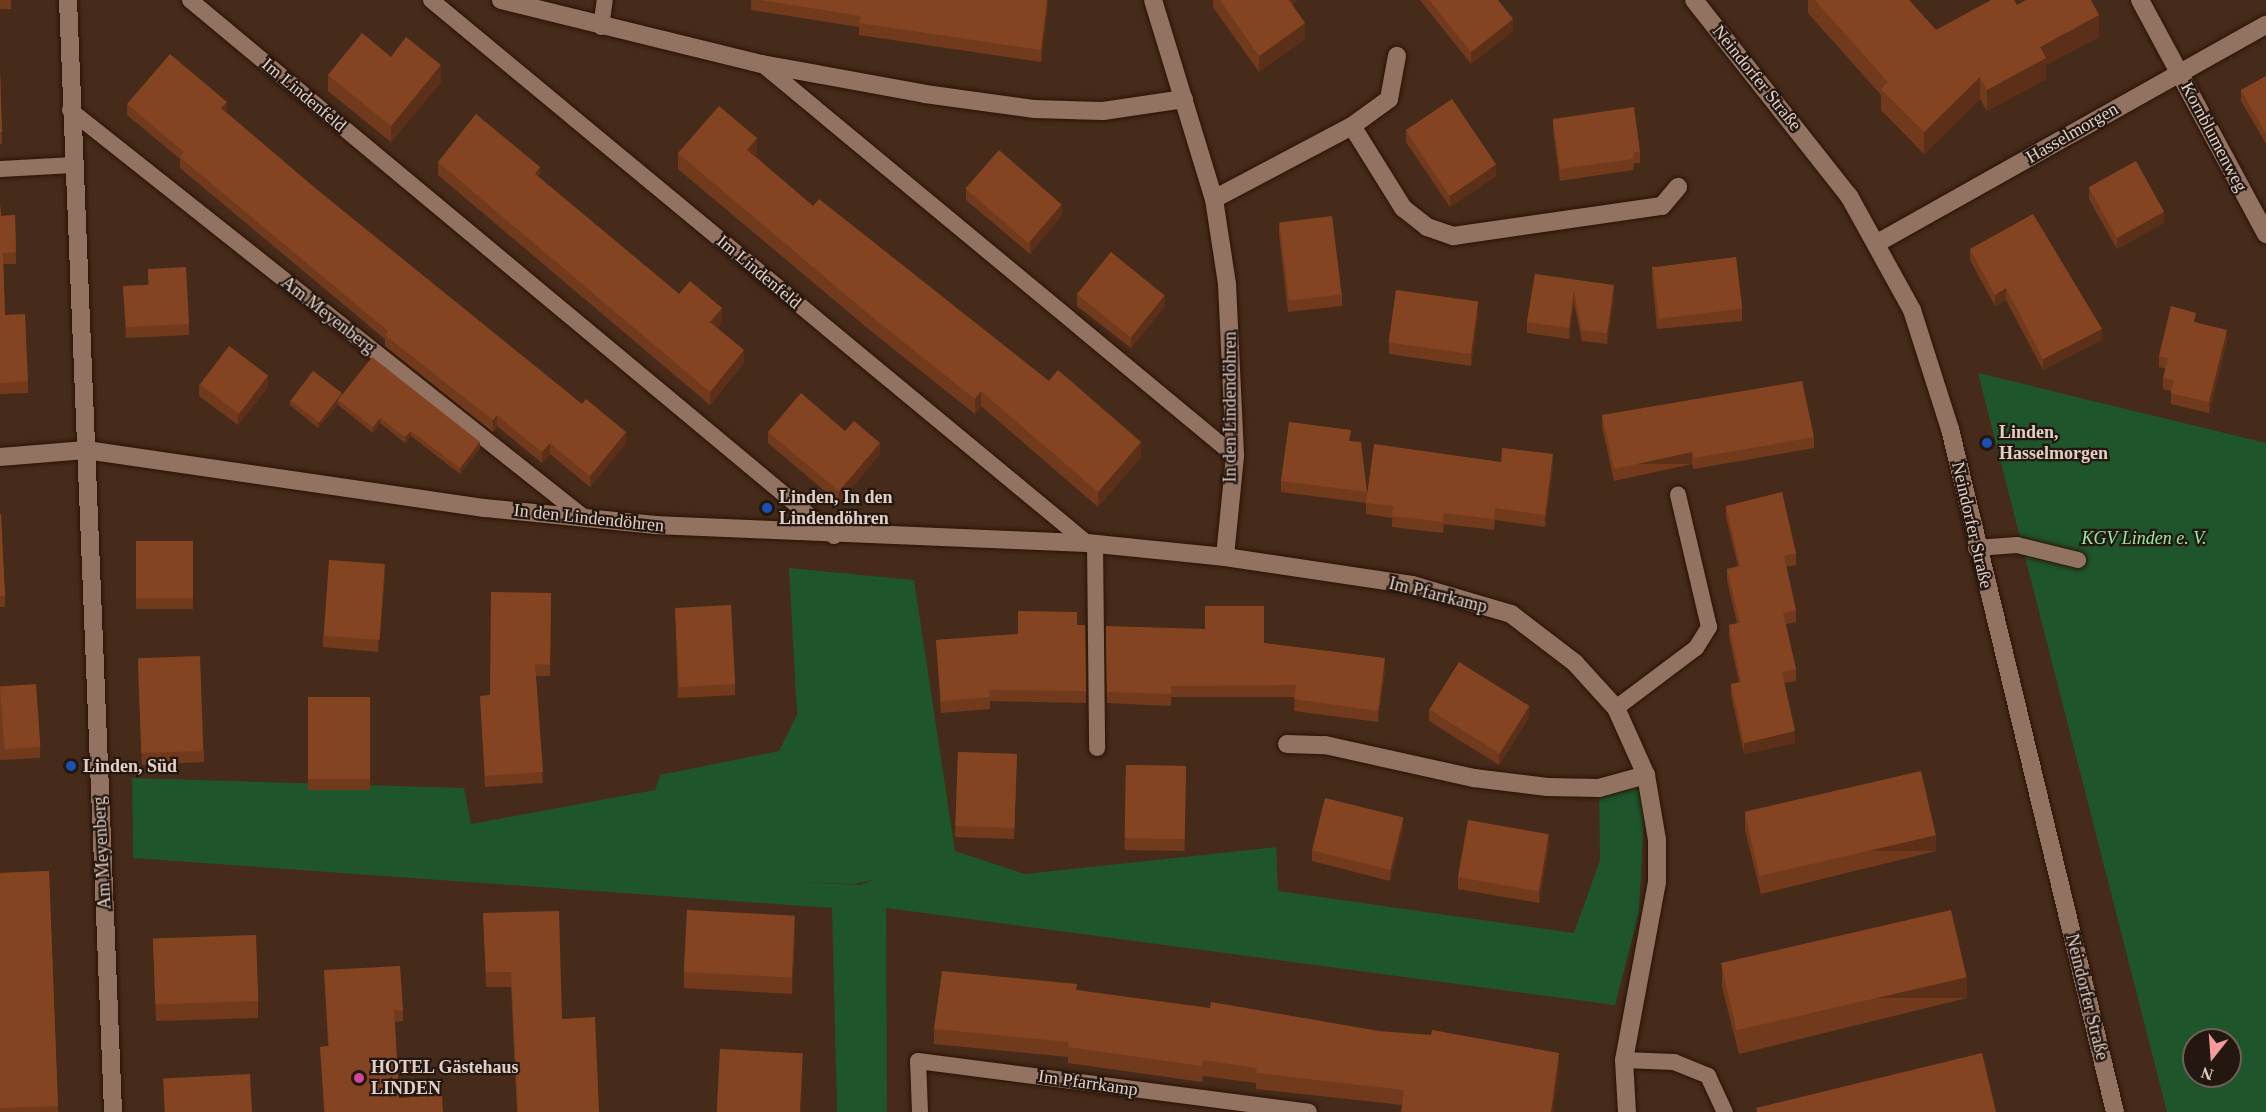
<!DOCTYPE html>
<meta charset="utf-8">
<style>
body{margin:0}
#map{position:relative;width:2266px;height:1112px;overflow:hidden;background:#462b1b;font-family:"Times New Roman",serif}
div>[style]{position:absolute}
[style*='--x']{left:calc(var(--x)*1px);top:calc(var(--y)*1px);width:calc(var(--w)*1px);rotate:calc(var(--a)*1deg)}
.green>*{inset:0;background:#1e552a}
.roads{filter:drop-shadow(0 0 2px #2b1304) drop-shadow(0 0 2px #2b1304)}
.service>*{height:16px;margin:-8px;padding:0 8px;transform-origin:8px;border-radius:8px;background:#927260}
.minor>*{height:18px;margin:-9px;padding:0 9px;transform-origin:9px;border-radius:9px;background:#927260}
.tertiary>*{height:18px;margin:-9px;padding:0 9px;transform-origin:9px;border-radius:9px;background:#927260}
.wall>*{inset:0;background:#723a1d;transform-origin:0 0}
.shaded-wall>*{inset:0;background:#5c3018;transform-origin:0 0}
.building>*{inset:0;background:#844422;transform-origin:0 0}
.dots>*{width:16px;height:16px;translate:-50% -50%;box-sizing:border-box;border:3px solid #231710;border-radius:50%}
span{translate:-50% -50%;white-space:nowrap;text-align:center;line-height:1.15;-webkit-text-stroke:4.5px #231710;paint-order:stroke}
.street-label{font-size:18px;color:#e2d0c6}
.poi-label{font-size:18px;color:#e2d0c6;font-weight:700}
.left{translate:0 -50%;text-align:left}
.park-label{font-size:18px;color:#95eaa2;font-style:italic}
.north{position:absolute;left:2182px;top:1028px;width:60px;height:60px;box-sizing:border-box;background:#231710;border:2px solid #6f6159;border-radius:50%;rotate:197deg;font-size:16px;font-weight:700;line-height:24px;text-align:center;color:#e2d0c6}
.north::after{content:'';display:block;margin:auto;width:21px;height:27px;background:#f59b9b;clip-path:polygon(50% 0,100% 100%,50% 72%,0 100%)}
</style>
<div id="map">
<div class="green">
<i style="clip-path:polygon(evenodd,1978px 373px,2266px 443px,2266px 1112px,2167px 1112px,1978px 373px,2194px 1040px,2230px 1040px,2230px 1076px,2194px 1076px,2194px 1040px)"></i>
<i style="clip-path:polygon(evenodd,789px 568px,914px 580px,955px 851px,1025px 874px,1276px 847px,1278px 891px,1574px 933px,1600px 860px,1599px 788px,1646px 775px,1639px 912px,1615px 1005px,886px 908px,887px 1112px,837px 1112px,832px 908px,133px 858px,132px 778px,464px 788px,471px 824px,655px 790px,660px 775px,779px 751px,797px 715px,789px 568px,877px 879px,860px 885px,800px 882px,855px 884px,877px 879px)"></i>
</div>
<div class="roads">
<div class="service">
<i style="--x:190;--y:0;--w:838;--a:39.77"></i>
<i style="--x:431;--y:0;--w:852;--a:39.62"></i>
<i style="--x:601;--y:27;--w:27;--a:-82"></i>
<i style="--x:762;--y:64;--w:614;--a:39.65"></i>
<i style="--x:70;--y:110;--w:658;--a:38.4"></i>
<i style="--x:0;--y:169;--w:74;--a:-3.1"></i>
<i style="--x:1095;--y:544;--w:204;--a:89.4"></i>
<i style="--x:1976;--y:548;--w:41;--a:-4.2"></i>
<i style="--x:2017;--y:545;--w:63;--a:13.8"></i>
<i style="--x:1616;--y:708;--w:100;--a:-36.9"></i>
<i style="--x:1696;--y:648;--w:25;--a:-58"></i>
<i style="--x:1709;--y:627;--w:136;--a:-103.2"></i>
<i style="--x:1624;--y:1060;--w:50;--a:2.3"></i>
<i style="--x:1674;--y:1062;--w:37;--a:22"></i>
<i style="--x:1708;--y:1076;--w:40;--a:65"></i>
<i style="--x:920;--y:1112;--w:51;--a:-92.2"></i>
<i style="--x:918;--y:1061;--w:394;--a:7.4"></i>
</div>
<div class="minor">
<i style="--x:68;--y:0;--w:1113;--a:87.68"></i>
<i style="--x:501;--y:0;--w:269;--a:13.8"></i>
<i style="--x:762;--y:64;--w:166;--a:10.4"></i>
<i style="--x:925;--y:94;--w:111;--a:7.8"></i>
<i style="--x:1035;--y:109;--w:68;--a:1.7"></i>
<i style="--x:1103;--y:111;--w:82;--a:-8.4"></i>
<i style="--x:1153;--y:0;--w:208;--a:73"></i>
<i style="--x:1214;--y:199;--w:86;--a:81.3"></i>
<i style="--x:1227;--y:284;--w:172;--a:87.3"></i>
<i style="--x:1235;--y:456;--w:101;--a:95.7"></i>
<i style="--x:2140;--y:0;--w:266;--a:61.7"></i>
<i style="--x:1352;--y:126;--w:97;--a:58.1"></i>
<i style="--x:1403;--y:208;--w:31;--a:38"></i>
<i style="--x:1427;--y:227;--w:28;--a:19"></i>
<i style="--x:1453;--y:236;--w:211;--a:-8.2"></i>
<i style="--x:1662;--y:206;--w:25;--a:-50"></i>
<i style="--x:1214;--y:199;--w:156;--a:-27.9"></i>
<i style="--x:1352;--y:126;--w:46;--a:-36.1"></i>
<i style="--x:1389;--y:99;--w:44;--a:-79.5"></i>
<i style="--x:1879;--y:242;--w:444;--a:-29.3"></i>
<i style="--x:0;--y:457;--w:86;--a:-4.7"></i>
<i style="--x:86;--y:450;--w:403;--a:8.3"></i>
<i style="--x:485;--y:508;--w:170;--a:5.7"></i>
<i style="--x:654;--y:525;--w:433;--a:2.4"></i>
<i style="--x:1087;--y:543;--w:139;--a:5.8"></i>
<i style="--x:1225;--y:557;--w:189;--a:8.5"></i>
<i style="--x:1412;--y:585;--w:103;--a:16.3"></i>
<i style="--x:1511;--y:614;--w:81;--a:37.4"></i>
<i style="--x:1575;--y:663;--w:61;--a:47.7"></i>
<i style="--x:1616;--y:708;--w:73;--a:65.9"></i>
<i style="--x:1646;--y:775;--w:66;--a:80.4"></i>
<i style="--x:1657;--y:840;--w:42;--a:90"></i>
<i style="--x:1657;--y:882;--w:181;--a:100.5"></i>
<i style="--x:1624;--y:1060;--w:52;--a:86.7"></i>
<i style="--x:1287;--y:744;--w:38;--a:2"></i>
<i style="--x:1325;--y:745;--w:153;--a:12.5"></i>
<i style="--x:1474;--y:778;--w:74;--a:7"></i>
<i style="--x:1547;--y:787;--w:52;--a:1.1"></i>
<i style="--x:1599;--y:788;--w:49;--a:-15.5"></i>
</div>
<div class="tertiary">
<i style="--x:1694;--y:0;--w:250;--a:51.7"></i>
<i style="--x:1849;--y:196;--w:130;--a:61.1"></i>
<i style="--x:1912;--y:310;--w:125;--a:72.3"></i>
<i style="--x:1950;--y:429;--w:703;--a:76.42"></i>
</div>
</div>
<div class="wall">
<i style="left:0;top:0;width:11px;height:9px"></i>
<i style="clip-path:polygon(751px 0,1048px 0,1048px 5px,1041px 62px,859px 35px,859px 27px,751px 10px)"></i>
<i style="clip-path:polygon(1213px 0,1298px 0,1292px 4px,1305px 39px,1259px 72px,1213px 7px)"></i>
<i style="clip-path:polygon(1420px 0,1498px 0,1513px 31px,1471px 64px)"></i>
<i style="clip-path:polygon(1808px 0,1909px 0,1936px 30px,2017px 5px,2099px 37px,2046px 65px,2046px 79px,1987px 111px,1980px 99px,1924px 154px,1881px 110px,1881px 95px,1808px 13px)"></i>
<i style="clip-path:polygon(391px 57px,441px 82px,391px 142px,328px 91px,328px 75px)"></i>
<i style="clip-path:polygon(0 71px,2px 144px,0 144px)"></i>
<i style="clip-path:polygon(2266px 76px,2266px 144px,2241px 101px,2241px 90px)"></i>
<i style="clip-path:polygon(127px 104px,227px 113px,315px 188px,626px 443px,590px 487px,550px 454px,542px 463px,497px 426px,493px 432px,385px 346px,385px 339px,180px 168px,180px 159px,127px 115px)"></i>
<i style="clip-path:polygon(1553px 119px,1640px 152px,1640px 163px,1634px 163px,1633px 170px,1560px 181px,1553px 130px)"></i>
<i style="clip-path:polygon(1406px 131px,1496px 176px,1450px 207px,1406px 142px)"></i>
<i style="clip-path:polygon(678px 153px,757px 154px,755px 156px,813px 206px,1141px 457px,1098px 507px,981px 406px,975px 414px,871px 331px,678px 169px)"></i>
<i style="clip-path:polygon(438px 162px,540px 178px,679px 294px,722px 321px,717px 328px,744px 363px,710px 405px,438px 175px)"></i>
<i style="clip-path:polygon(2089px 187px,2164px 223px,2117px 249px,2089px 199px)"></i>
<i style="clip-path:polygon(966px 189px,1062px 215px,1030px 254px,966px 200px)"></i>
<i style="clip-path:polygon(0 204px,1px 216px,15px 215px,16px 264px,3px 264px,5px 315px,28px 381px,28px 393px,0 394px)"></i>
<i style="clip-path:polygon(1279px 223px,1342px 294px,1342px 306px,1288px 312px,1279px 234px)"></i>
<i style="clip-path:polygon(1970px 249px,2102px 340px,2043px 370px,2006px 300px,1995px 306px,1970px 260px)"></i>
<i style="clip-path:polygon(1652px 266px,1742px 309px,1742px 321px,1657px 329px,1652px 277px)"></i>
<i style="clip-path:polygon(148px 269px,189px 324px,189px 335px,126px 338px,123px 286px,148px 285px)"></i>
<i style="clip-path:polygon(1535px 274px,1614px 297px,1607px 344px,1582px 341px,1574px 303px,1569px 339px,1527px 333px,1527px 322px)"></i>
<i style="clip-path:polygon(1077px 294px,1165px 306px,1131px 348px,1077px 306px)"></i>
<i style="clip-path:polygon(1478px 314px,1471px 366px,1389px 354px,1389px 343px)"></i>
<i style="clip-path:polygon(2196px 322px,2227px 341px,2209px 413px,2171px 404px,2171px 391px,2163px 389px,2163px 378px,2166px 369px,2159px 367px,2159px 356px)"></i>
<i style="clip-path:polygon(199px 384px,268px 387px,238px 425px,199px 396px)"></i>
<i style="clip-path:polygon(342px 394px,480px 448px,460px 474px,411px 436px,405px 443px,380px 423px,373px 433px,338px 405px,338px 404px,318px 428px,290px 405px,290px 400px)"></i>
<i style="clip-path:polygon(1602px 415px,1814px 437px,1814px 448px,1694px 469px,1692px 464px,1614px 481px,1602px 427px)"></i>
<i style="clip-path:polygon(845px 431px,880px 454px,839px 503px,768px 443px,768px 432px)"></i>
<i style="clip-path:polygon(1351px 441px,1367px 493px,1501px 462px,1553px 466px,1545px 527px,1495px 520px,1494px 530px,1444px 524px,1443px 533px,1392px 527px,1392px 518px,1366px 514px,1366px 503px,1281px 492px,1281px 481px)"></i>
<i style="clip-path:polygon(1726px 506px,1796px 553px,1796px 565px,1786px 567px,1796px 610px,1796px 622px,1786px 624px,1796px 669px,1796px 681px,1784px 683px,1795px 743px,1744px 754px,1731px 695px,1731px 684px,1739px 682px,1729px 636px,1729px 625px,1737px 623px,1727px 580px,1727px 569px,1738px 566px,1726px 517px)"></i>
<i style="clip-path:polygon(0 514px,5px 596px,5px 607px,0 607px)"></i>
<i style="left:136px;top:541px;width:57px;height:68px"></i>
<i style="clip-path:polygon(385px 576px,378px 652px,323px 647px,323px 636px)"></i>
<i style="clip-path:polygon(551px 593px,550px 676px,536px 676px,543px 783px,485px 787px,480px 696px,490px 695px)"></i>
<i style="clip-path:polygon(675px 607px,735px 684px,735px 695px,678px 698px)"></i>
<i style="clip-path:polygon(1077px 625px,1085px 625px,1086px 703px,990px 701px,990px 709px,941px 713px,936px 640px,1018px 634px)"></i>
<i style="clip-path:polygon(1106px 626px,1385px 670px,1378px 722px,1294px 711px,1295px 697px,1171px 697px,1171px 706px,1107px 703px)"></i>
<i style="clip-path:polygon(138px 669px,204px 751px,204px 762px,142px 765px)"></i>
<i style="clip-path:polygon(0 686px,40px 747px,40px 758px,0 760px)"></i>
<i style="left:308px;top:697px;width:62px;height:93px"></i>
<i style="clip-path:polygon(1429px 709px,1529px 717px,1499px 765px,1429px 721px)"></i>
<i style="left:958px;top:752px;width:59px;height:85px;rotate:2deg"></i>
<i style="left:1126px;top:765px;width:60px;height:85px;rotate:1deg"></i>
<i style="clip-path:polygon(1745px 814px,1936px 851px,1761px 894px,1745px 830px)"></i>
<i style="clip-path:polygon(1403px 829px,1390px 881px,1312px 861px,1312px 850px)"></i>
<i style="clip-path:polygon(1549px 845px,1539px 903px,1458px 889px,1458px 877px)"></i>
<i style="clip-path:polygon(49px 871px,58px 1112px,0 1112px,0 873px)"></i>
<i style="clip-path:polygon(483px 913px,562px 1019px,599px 1112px,517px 1112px,511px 987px,486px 987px)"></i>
<i style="clip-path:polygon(795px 932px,792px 994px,684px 988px,684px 972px)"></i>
<i style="clip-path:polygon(153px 939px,258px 1001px,258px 1018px,156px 1021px)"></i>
<i style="clip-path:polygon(1722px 966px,1967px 998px,1739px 1054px,1722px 987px)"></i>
<i style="clip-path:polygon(324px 970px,403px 1010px,403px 1021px,395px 1022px,399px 1098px,443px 1112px,324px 1112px,320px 1047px,328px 1046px)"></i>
<i style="clip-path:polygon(1077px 990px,1559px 1068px,1402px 1105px,1256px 1089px,1256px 1083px,1203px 1076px,1202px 1082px,1068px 1063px,1068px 1057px,934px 1044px,934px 1029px)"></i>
</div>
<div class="shaded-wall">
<i style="clip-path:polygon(1047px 0,1048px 0,1048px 5px,1041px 62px,1041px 50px)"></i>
<i style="clip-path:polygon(1284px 0,1298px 0,1284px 10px)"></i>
<i style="clip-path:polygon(2099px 15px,2099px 37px,2046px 65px,2046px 79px,1987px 111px,1987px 90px,2040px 47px)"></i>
<i style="clip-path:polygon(1513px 19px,1513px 31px,1471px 64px,1471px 52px)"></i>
<i style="clip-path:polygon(1305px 23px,1305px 39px,1259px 72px,1259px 56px)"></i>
<i style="clip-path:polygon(441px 65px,441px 82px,391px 142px,391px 126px)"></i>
<i style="clip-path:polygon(1980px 77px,1980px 99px,1924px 154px,1924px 132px)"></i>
<i style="clip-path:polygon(227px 102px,227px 113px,221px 108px)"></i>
<i style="clip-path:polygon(757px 138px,757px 154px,747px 165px,747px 150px)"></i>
<i style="clip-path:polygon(1496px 165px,1496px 176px,1450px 207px,1450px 196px)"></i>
<i style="clip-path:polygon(540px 167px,540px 180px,535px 174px)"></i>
<i style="clip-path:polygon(1062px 204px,1062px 215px,1030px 254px,1030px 242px)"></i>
<i style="clip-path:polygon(2164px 212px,2164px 223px,2117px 249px,2117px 237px)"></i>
<i style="clip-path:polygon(1614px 285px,1614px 297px,1607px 344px,1607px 333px)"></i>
<i style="clip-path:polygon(2006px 288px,2006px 300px,1995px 306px,1995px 295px)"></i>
<i style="clip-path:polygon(1574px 291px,1574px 303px,1569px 339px,1569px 328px)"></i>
<i style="clip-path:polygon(1165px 295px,1165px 306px,1131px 348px,1131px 337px)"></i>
<i style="clip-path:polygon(1478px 302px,1478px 314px,1471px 366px,1471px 355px)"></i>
<i style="clip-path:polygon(722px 308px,722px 321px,710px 335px,710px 322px)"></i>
<i style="clip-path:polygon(2102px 329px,2102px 340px,2043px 370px,2043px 359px)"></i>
<i style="clip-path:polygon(2227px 330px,2227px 341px,2209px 413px,2209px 402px)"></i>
<i style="clip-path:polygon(744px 350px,744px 363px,710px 405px,710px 392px)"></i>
<i style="clip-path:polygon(268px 375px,268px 387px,238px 425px,238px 414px)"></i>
<i style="clip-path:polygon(981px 391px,981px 406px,975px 414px,975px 399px)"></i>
<i style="clip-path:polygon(342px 393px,342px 399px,338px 400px,338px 404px,318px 428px,318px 422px)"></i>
<i style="clip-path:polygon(497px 415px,497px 426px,493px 432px,493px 420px)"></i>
<i style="clip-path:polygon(380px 418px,380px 423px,373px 433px,373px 427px)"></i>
<i style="clip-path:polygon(411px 431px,411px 436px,405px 443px,405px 437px)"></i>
<i style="clip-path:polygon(626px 432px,626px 443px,590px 487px,590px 476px)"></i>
<i style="clip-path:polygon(480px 442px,480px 448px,460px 474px,460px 468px)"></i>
<i style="clip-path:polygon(1141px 442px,1141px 457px,1098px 507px,1098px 492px)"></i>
<i style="clip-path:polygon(550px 443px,550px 454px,542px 463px,542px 452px)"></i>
<i style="clip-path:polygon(880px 443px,880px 454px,839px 503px,839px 491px)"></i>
<i style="left:1692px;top:452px;width:12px;height:80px;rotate:90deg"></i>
<i style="clip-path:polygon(1553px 454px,1553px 466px,1545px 527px,1545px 515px)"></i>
<i style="clip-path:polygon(385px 564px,385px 576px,378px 652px,378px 640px)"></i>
<i style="clip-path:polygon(1385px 658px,1385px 670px,1378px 722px,1378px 711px)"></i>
<i style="clip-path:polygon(1529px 706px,1529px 717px,1499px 765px,1499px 753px)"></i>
<i style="clip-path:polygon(1795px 731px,1795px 743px,1744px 754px,1744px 743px)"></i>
<i style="clip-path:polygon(1403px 818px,1403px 829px,1390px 881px,1390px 870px)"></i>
<i style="clip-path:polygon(1549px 834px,1549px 845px,1539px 903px,1539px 892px)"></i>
<i style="left:1936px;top:835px;width:16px;height:180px;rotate:90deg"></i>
<i style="clip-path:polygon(795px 916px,795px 932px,792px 994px,792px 978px)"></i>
<i style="left:1967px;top:977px;width:21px;height:235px;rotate:90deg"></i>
<i style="clip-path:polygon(1559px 1053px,1559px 1068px,1553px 1112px,1551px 1112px)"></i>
<i style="clip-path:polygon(803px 1054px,801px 1112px,800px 1112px)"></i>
</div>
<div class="building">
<i style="clip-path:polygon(761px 0,1047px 0,1041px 50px,859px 23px,861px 16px)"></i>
<i style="clip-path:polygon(1220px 0,1289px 0,1305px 23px,1259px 56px)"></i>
<i style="clip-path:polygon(1429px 0,1498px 0,1513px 19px,1471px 52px)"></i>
<i style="clip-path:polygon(1815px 0,1909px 0,1936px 30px,1991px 0,2014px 0,2017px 5px,2026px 0,2091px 0,2099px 15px,2040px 47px,2046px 58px,1987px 90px,1980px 77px,1924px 132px,1881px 89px,1888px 82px)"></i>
<i style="clip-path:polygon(362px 33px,391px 57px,406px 37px,441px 65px,391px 126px,328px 75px)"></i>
<i style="clip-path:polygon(170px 54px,227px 102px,221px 108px,315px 188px,582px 404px,586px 399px,626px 432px,590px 476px,550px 443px,542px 452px,497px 415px,493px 420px,385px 335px,388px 331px,180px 157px,184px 152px,127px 104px)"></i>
<i style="clip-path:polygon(0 71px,2px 132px,0 132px)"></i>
<i style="clip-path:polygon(2266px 76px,2266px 134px,2241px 90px)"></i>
<i style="left:1452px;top:99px;width:79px;height:56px;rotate:56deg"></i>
<i style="clip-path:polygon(719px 106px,757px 138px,747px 150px,813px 206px,819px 199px,1049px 381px,1058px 370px,1141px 442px,1098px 492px,981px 391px,975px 399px,871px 316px,678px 153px)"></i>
<i style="clip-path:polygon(1634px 107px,1640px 152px,1634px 152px,1633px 159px,1560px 169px,1553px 119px)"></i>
<i style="clip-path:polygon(476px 114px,540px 167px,535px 174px,679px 294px,690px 281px,722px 308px,710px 322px,744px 350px,710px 392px,438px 162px)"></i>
<i style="left:999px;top:150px;width:83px;height:51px;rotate:41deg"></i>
<i style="left:2136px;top:161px;width:58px;height:54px;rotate:61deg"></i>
<i style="clip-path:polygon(0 204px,1px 216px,15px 215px,16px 252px,3px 253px,5px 315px,25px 314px,28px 381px,0 383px)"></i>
<i style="clip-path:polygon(2033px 214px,2102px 329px,2043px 359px,2006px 288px,1995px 295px,1970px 249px)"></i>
<i style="left:1332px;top:216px;width:79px;height:53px;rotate:83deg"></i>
<i style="left:1111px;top:252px;width:69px;height:54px;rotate:39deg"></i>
<i style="left:1736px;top:257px;width:52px;height:84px;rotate:83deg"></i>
<i style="clip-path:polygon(186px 267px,189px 324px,126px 327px,123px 286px,149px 285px,148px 269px)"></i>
<i style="clip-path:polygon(1535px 274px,1614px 285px,1607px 333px,1582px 330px,1574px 291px,1569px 328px,1527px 322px)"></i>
<i style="left:1396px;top:290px;width:83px;height:53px;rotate:8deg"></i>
<i style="clip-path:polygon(2171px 306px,2196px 313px,2194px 322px,2227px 330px,2209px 402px,2171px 393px,2174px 380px,2163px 378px,2168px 358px,2159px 356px)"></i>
<i style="left:229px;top:346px;width:49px;height:48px;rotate:37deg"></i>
<i style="clip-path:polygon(372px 357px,480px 442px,460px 468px,411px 431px,405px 437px,380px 418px,373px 427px,338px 400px)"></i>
<i style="left:313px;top:371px;width:36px;height:37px;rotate:37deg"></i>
<i style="clip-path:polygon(1802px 381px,1814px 437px,1694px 458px,1692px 452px,1614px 469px,1602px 415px)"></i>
<i style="clip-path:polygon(801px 393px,845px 431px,854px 421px,880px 443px,839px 491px,768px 432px)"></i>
<i style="clip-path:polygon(1289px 422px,1351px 430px,1349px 441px,1361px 442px,1367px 492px,1281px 481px)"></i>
<i style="clip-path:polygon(1374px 444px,1501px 462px,1502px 448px,1553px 454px,1545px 515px,1495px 508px,1494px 519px,1444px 513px,1443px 522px,1392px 516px,1394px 506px,1366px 503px)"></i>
<i style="clip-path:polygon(1782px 492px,1796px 553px,1784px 556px,1796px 610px,1783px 613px,1796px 669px,1782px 672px,1795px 731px,1744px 743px,1731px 684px,1741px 682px,1729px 625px,1740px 623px,1727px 569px,1740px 566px,1726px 506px)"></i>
<i style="clip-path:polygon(0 514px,1px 514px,5px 596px,0 596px)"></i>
<i style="left:136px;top:541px;width:57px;height:57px"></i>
<i style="left:329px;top:560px;width:56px;height:76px;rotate:4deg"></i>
<i style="clip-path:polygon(491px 592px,551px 593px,550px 665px,535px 664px,543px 772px,485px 776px,480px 696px,490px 695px)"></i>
<i style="left:731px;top:605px;width:79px;height:56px;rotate:87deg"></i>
<i style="clip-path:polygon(1205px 606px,1264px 606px,1264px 643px,1385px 658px,1378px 711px,1294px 699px,1296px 685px,1171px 686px,1171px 694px,1107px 692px,1106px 626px,1205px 629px)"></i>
<i style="clip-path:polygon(1018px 611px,1077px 612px,1077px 625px,1085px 625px,1086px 691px,989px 690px,990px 697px,941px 701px,936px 640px,1018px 634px)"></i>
<i style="left:200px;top:656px;width:95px;height:62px;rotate:88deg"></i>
<i style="left:1459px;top:662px;width:83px;height:56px;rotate:32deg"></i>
<i style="left:36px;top:684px;width:63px;height:36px;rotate:86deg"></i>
<i style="left:308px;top:697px;width:62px;height:82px"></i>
<i style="left:958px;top:752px;width:59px;height:74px;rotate:2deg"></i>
<i style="left:1126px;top:765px;width:60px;height:73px;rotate:1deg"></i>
<i style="left:1921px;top:771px;width:66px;height:181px;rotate:77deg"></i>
<i style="left:1325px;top:798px;width:81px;height:54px;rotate:14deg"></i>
<i style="left:1468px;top:820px;width:82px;height:58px;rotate:10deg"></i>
<i style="clip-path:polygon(49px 871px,58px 1106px,0 1108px,0 873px)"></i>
<i style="left:687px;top:910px;width:108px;height:62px;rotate:3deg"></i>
<i style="left:1951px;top:910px;width:69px;height:236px;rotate:77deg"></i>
<i style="clip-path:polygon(559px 911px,562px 1019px,595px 1017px,599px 1112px,518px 1112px,511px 972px,486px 972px,483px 913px)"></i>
<i style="left:256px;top:935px;width:66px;height:103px;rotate:88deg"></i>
<i style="clip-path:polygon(400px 966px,403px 1010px,394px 1010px,399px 1098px,442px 1095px,443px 1112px,325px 1112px,320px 1047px,329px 1046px,324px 970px)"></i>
<i style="clip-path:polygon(942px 971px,1077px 984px,1076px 990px,1210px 1008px,1211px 1002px,1379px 1031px,1431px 1035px,1432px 1030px,1559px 1053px,1551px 1112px,1401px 1112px,1404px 1090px,1256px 1073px,1257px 1068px,1203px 1060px,1202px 1066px,1068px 1047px,1069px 1042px,934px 1029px)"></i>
<i style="left:720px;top:1049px;width:83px;height:63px;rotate:3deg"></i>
<i style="clip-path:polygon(1982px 1053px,1996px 1112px,1757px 1112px,1756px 1108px)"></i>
<i style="left:250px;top:1074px;width:38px;height:87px;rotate:87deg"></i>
</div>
<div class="dots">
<i style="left:1987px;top:443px;background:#1a4fb4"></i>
<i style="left:767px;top:508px;background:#1a4fb4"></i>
<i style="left:71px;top:766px;background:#1a4fb4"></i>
<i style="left:359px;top:1078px;background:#d1479c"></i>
</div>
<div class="street-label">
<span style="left:1757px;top:78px;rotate:51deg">Neindorfer Straße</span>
<span style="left:304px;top:95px;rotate:40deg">Im Lindenfeld</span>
<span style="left:2072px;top:133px;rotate:-30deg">Hasselmorgen</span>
<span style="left:2214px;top:137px;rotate:62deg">Kornblumenweg</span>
<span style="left:759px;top:272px;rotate:40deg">Im Lindenfeld</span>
<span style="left:328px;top:315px;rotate:38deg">Am Meyenberg</span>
<span style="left:1230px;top:407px;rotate:-90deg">In den Lindendöhren</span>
<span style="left:589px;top:518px;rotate:6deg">In den Lindendöhren</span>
<span style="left:1972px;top:525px;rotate:77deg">Neindorfer Straße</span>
<span style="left:1438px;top:595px;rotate:14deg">Im Pfarrkamp</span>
<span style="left:102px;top:853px;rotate:-93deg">Am Meyenberg</span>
<span style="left:2087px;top:997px;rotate:76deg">Neindorfer Straße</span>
<span style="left:1088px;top:1083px;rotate:8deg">Im Pfarrkamp</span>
</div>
<div class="poi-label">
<span class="left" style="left:1999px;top:443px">Linden,<br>Hasselmorgen</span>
<span class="left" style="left:779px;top:508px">Linden, In den<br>Lindendöhren</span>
<span class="left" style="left:83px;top:766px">Linden, Süd</span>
<span class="left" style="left:371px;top:1078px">HOTEL Gästehaus<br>LINDEN</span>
</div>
<div class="park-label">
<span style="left:2144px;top:538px">KGV Linden e. V.</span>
</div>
<div class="north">N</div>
</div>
